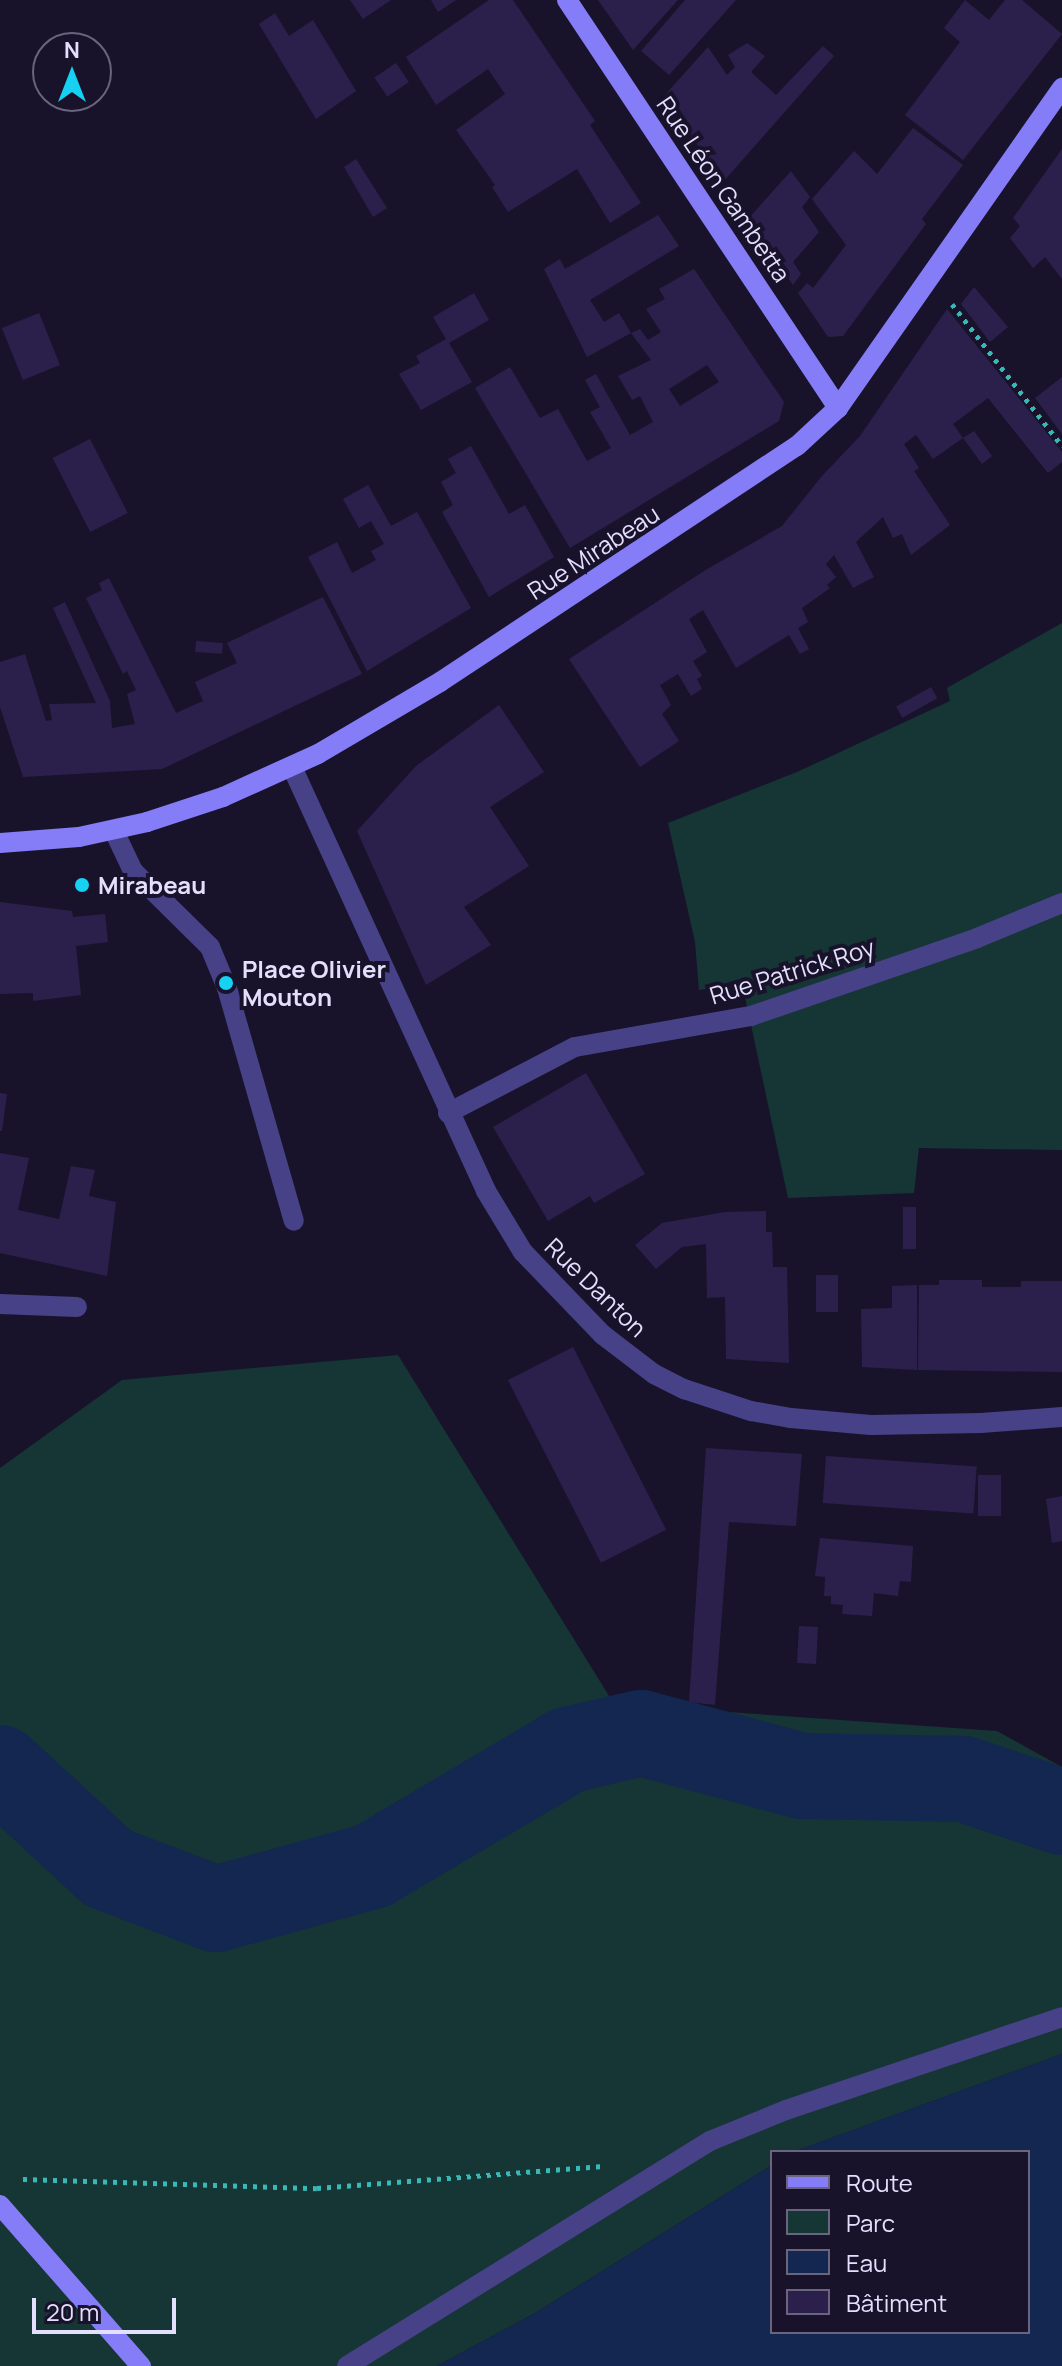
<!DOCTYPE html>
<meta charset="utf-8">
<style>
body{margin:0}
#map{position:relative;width:1062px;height:2366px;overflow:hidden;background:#18132b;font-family:Manrope,sans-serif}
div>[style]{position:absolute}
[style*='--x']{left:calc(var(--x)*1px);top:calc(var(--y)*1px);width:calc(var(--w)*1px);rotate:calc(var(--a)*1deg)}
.green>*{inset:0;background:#163535}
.water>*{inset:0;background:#132750}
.river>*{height:86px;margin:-43px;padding:0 43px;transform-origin:43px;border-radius:43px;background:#132750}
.building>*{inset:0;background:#2b204b;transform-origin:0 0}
.path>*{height:5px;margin-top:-2.5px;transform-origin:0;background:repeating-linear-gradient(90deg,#38b8b7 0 4px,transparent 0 10px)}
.lane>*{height:20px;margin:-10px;padding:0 10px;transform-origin:10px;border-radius:10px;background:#474187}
.street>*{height:20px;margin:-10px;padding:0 10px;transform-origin:10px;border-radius:10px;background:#474187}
.secondary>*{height:20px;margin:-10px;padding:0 10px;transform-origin:10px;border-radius:10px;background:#857cf8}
.dots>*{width:22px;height:22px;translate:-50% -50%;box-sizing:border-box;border:4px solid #18132b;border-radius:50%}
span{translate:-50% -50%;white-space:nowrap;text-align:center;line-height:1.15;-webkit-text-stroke:8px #18132b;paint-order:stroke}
.street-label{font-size:24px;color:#e4dffd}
.poi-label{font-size:24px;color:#e4dffd;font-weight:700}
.left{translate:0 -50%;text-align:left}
.legend{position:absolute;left:770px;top:2150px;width:260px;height:184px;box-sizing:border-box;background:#18132b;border:2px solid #6a657f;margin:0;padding:10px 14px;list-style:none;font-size:24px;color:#e4dffd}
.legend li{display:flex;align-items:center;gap:16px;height:40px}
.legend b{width:40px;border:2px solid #6a657f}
.north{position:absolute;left:32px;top:32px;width:80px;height:80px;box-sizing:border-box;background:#18132b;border:2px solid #6a657f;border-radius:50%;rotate:0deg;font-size:22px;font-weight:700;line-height:32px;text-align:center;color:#e4dffd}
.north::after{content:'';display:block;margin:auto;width:28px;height:36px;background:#16d1f2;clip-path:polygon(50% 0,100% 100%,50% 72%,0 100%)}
.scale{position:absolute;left:32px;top:2298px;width:144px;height:36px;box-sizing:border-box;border:4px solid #e4dffd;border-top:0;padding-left:10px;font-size:24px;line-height:28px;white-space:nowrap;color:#e4dffd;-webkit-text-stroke:6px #18132b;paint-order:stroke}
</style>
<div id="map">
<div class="green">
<i style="clip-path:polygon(1062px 623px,1062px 1150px,919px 1148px,914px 1193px,788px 1198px,742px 983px,699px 990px,695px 942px,668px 823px,797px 772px,950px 701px,947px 688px)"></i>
<i style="clip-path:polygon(398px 1355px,614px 1704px,997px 1731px,1062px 1767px,1062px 2054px,793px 2152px,772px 2152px,772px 2165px,537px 2312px,437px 2366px,0 2366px,0 1468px,122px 1380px)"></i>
</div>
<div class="water">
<i style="clip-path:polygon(1062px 2054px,1062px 2366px,437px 2366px,537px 2312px,772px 2165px,772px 2332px,1028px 2332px,1028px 2152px,793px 2152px)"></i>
</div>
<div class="river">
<i style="--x:0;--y:1768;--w:147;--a:42.8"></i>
<i style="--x:108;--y:1868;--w:116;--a:20.8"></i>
<i style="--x:216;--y:1909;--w:162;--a:-15.4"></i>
<i style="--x:372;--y:1866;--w:228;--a:-30.6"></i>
<i style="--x:568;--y:1750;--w:75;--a:-13.1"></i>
<i style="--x:641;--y:1733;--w:168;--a:14.9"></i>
<i style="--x:803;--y:1776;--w:161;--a:1.1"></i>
<i style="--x:964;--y:1779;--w:103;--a:18.6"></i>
</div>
<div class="building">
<i style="clip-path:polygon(350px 0,391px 0,363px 19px)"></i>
<i style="clip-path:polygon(431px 0,456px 0,438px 12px)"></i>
<i style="clip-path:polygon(489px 0,513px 0,595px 121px,590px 125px,641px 203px,610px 223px,577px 169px,508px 212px,492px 187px,495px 185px,456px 130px,505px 94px,488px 69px,436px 105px,406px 57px)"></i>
<i style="clip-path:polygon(598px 0,678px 0,633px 50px)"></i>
<i style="clip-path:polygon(685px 0,736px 0,669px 75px,641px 51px)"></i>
<i style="clip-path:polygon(965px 0,989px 20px,1005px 0,1022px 0,1062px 34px,963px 160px,905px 115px,960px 42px,944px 28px)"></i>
<i style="clip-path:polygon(275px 13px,289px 36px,313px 20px,356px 91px,316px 119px,259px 24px)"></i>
<i style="clip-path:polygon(747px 43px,765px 56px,751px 72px,776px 95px,823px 46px,834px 56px,723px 182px,664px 96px,708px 47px,727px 75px,735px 67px,728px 55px)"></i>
<i style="left:396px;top:63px;width:23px;height:26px;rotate:56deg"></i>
<i style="clip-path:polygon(913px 128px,963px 165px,922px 219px,926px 224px,843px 336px,828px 337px,798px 293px,807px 283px,813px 288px,846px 245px,812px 199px,854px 151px,877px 174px)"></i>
<i style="clip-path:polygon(1062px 149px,1062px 279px,1045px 257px,1033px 268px,1010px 238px,1020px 226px,1013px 218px)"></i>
<i style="clip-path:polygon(356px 159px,387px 208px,373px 217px,344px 167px)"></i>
<i style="clip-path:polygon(791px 171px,810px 197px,802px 207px,819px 232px,793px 262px,801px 274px,793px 285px,748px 219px)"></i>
<i style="clip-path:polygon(658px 215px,679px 246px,590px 300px,604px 322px,619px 313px,631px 333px,587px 357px,544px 269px,560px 259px,565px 269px)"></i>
<i style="clip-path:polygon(evenodd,694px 269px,784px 402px,779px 421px,570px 548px,475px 388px,510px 367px,540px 418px,558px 409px,587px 461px,611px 448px,590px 412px,600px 407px,585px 380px,596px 374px,630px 435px,653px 422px,640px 396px,632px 400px,618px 376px,651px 360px,631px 333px,640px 329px,648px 340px,661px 332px,646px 309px,665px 299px,659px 289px,694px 269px,707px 365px,719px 382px,680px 406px,669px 389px,707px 365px)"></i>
<i style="clip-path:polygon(974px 287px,1008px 327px,990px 342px,961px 304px)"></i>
<i style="clip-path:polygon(474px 293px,489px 320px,449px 343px,472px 382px,421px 410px,399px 374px,420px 363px,416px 356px,446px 339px,433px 317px)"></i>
<i style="clip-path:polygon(947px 309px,1062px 452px,1062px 462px,1048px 473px,988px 398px,953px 424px,963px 438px,974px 431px,992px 456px,982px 464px,963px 438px,933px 459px,916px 435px,904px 444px,919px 468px,914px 471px,950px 525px,911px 555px,902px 534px,893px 538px,883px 517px,856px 542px,874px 577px,853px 588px,834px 555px,826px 564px,836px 577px,827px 585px,830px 588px,802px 608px,808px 622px,798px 628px,809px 649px,800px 654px,789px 635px,736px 668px,703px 610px,689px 619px,707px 652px,693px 661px,702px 676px,697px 679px,702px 689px,691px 696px,678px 674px,660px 685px,671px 705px,662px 714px,679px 741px,640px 767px,569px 659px,704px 571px,782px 526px,822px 476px,860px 436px)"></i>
<i style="left:39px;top:313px;width:56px;height:40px;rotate:68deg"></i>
<i style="clip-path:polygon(1062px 377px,1062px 434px,1035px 398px)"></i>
<i style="left:90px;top:439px;width:83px;height:42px;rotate:63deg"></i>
<i style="clip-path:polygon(471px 446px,509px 514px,525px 505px,554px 557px,489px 597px,442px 512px,453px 505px,441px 482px,456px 473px,448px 459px)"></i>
<i style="clip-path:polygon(368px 485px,391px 526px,417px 512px,471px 608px,367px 671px,308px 557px,337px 542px,352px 573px,376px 560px,371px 551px,384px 544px,371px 521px,359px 528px,343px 499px)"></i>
<i style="clip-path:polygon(109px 578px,176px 713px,203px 701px,195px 682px,237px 663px,227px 643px,323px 597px,362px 674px,162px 769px,23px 777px,0 707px,0 662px,25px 654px,46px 721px,52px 720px,49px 704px,96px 703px,53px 608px,65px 602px,110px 701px,112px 728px,135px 724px,127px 694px,136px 690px,127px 671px,123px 674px,86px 598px,102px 590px,99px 583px)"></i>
<i style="left:196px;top:641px;width:27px;height:11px;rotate:4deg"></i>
<i style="left:931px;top:687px;width:13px;height:40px;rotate:61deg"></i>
<i style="clip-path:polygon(499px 705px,544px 772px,490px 807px,529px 866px,464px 907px,491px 945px,426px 985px,357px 831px,416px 766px)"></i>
<i style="clip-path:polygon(0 902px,72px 911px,73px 917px,105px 914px,108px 942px,76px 946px,81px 995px,33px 1001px,33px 993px,0 994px)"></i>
<i style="clip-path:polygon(586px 1073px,645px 1174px,594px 1203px,590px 1196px,548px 1221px,493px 1127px)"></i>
<i style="clip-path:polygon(0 1093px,7px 1094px,2px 1131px,0 1131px)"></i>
<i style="clip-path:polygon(0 1153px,29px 1158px,18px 1210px,59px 1219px,71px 1166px,95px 1170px,89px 1196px,116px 1202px,107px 1276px,0 1253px)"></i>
<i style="left:916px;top:1207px;width:42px;height:13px;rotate:90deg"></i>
<i style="clip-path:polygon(766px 1211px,766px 1232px,772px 1232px,773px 1267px,787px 1267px,789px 1363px,726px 1359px,725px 1297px,707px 1298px,706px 1244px,682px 1247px,656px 1269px,635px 1245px,662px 1223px,725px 1212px)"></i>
<i style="left:816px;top:1275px;width:22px;height:37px"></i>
<i style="clip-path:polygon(939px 1280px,982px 1280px,982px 1287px,1021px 1287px,1021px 1281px,1062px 1281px,1062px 1372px,918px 1370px,919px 1285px,939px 1285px)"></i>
<i style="clip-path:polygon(917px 1285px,917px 1370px,862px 1367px,861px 1309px,892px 1308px,892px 1286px)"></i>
<i style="left:573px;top:1347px;width:205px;height:73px;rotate:63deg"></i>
<i style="clip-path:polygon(706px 1448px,802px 1454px,796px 1526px,729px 1522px,715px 1705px,689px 1702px)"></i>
<i style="left:826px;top:1456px;width:151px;height:47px;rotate:4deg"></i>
<i style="left:978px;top:1475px;width:23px;height:41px"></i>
<i style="clip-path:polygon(1062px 1496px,1062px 1541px,1052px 1543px,1046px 1499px)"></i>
<i style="clip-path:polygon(820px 1538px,913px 1546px,911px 1582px,900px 1581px,898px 1596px,874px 1593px,872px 1616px,842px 1614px,843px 1605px,831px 1604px,831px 1596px,824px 1596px,825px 1577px,815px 1576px)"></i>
<i style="left:799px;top:1626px;width:19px;height:37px;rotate:3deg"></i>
</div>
<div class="path">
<i style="--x:952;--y:304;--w:180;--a:52.2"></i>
<i style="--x:23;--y:2179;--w:294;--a:1.8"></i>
<i style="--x:317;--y:2188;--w:284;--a:-4.4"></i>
</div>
<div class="lane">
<i style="--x:114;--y:831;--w:44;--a:64.6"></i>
<i style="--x:133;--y:871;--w:108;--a:44.6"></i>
<i style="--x:210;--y:947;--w:44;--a:67.5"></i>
<i style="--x:227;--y:988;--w:242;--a:74"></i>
<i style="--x:0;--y:1304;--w:77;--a:2.2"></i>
<i style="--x:347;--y:2366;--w:427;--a:-31.8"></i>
<i style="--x:710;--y:2141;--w:82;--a:-22.2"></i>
<i style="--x:786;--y:2110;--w:291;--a:-18.6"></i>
</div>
<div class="street">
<i style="--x:292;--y:767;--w:466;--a:65.4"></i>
<i style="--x:486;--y:1191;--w:71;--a:58.8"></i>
<i style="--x:523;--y:1252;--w:115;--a:46.1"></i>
<i style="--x:603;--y:1335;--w:64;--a:37.4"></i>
<i style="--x:654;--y:1374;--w:34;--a:27"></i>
<i style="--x:684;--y:1389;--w:71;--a:18.2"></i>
<i style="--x:751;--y:1411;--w:41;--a:9.9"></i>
<i style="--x:791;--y:1418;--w:80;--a:5"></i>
<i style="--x:871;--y:1425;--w:110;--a:-1"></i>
<i style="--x:981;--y:1423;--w:81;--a:-4.2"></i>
<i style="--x:448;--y:1113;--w:143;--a:-27.5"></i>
<i style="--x:575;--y:1047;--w:179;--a:-10"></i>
<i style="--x:751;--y:1016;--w:239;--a:-19"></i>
<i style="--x:977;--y:938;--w:92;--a:-22.4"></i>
</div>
<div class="secondary">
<i style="--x:567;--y:0;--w:490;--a:56.4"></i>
<i style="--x:0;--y:843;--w:79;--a:-4.3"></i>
<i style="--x:79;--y:837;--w:70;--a:-12.4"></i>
<i style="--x:147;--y:822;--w:80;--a:-18.2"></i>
<i style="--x:223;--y:797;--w:104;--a:-24.4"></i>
<i style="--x:318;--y:754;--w:142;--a:-30.5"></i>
<i style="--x:440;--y:682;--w:428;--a:-33.5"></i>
<i style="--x:797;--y:446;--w:56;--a:-42.8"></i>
<i style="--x:838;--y:408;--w:391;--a:-55"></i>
<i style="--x:0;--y:2205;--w:214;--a:48.8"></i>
</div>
<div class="dots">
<i style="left:82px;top:885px;background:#16d1f2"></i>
<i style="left:226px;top:983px;background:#16d1f2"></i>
</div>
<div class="street-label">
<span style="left:724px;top:189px;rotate:56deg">Rue Léon Gambetta</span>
<span style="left:593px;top:552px;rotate:-33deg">Rue Mirabeau</span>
<span style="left:792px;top:971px;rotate:-17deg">Rue Patrick Roy</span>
<span style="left:596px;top:1287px;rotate:44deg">Rue Danton</span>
</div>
<div class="poi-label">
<span class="left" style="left:98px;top:885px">Mirabeau</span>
<span class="left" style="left:242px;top:983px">Place Olivier<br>Mouton</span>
</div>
<ul class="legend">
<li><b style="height:10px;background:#857cf8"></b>Route</li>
<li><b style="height:22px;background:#163535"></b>Parc</li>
<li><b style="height:22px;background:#132750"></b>Eau</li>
<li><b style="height:22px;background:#2b204b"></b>Bâtiment</li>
</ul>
<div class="north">N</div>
<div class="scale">20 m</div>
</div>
